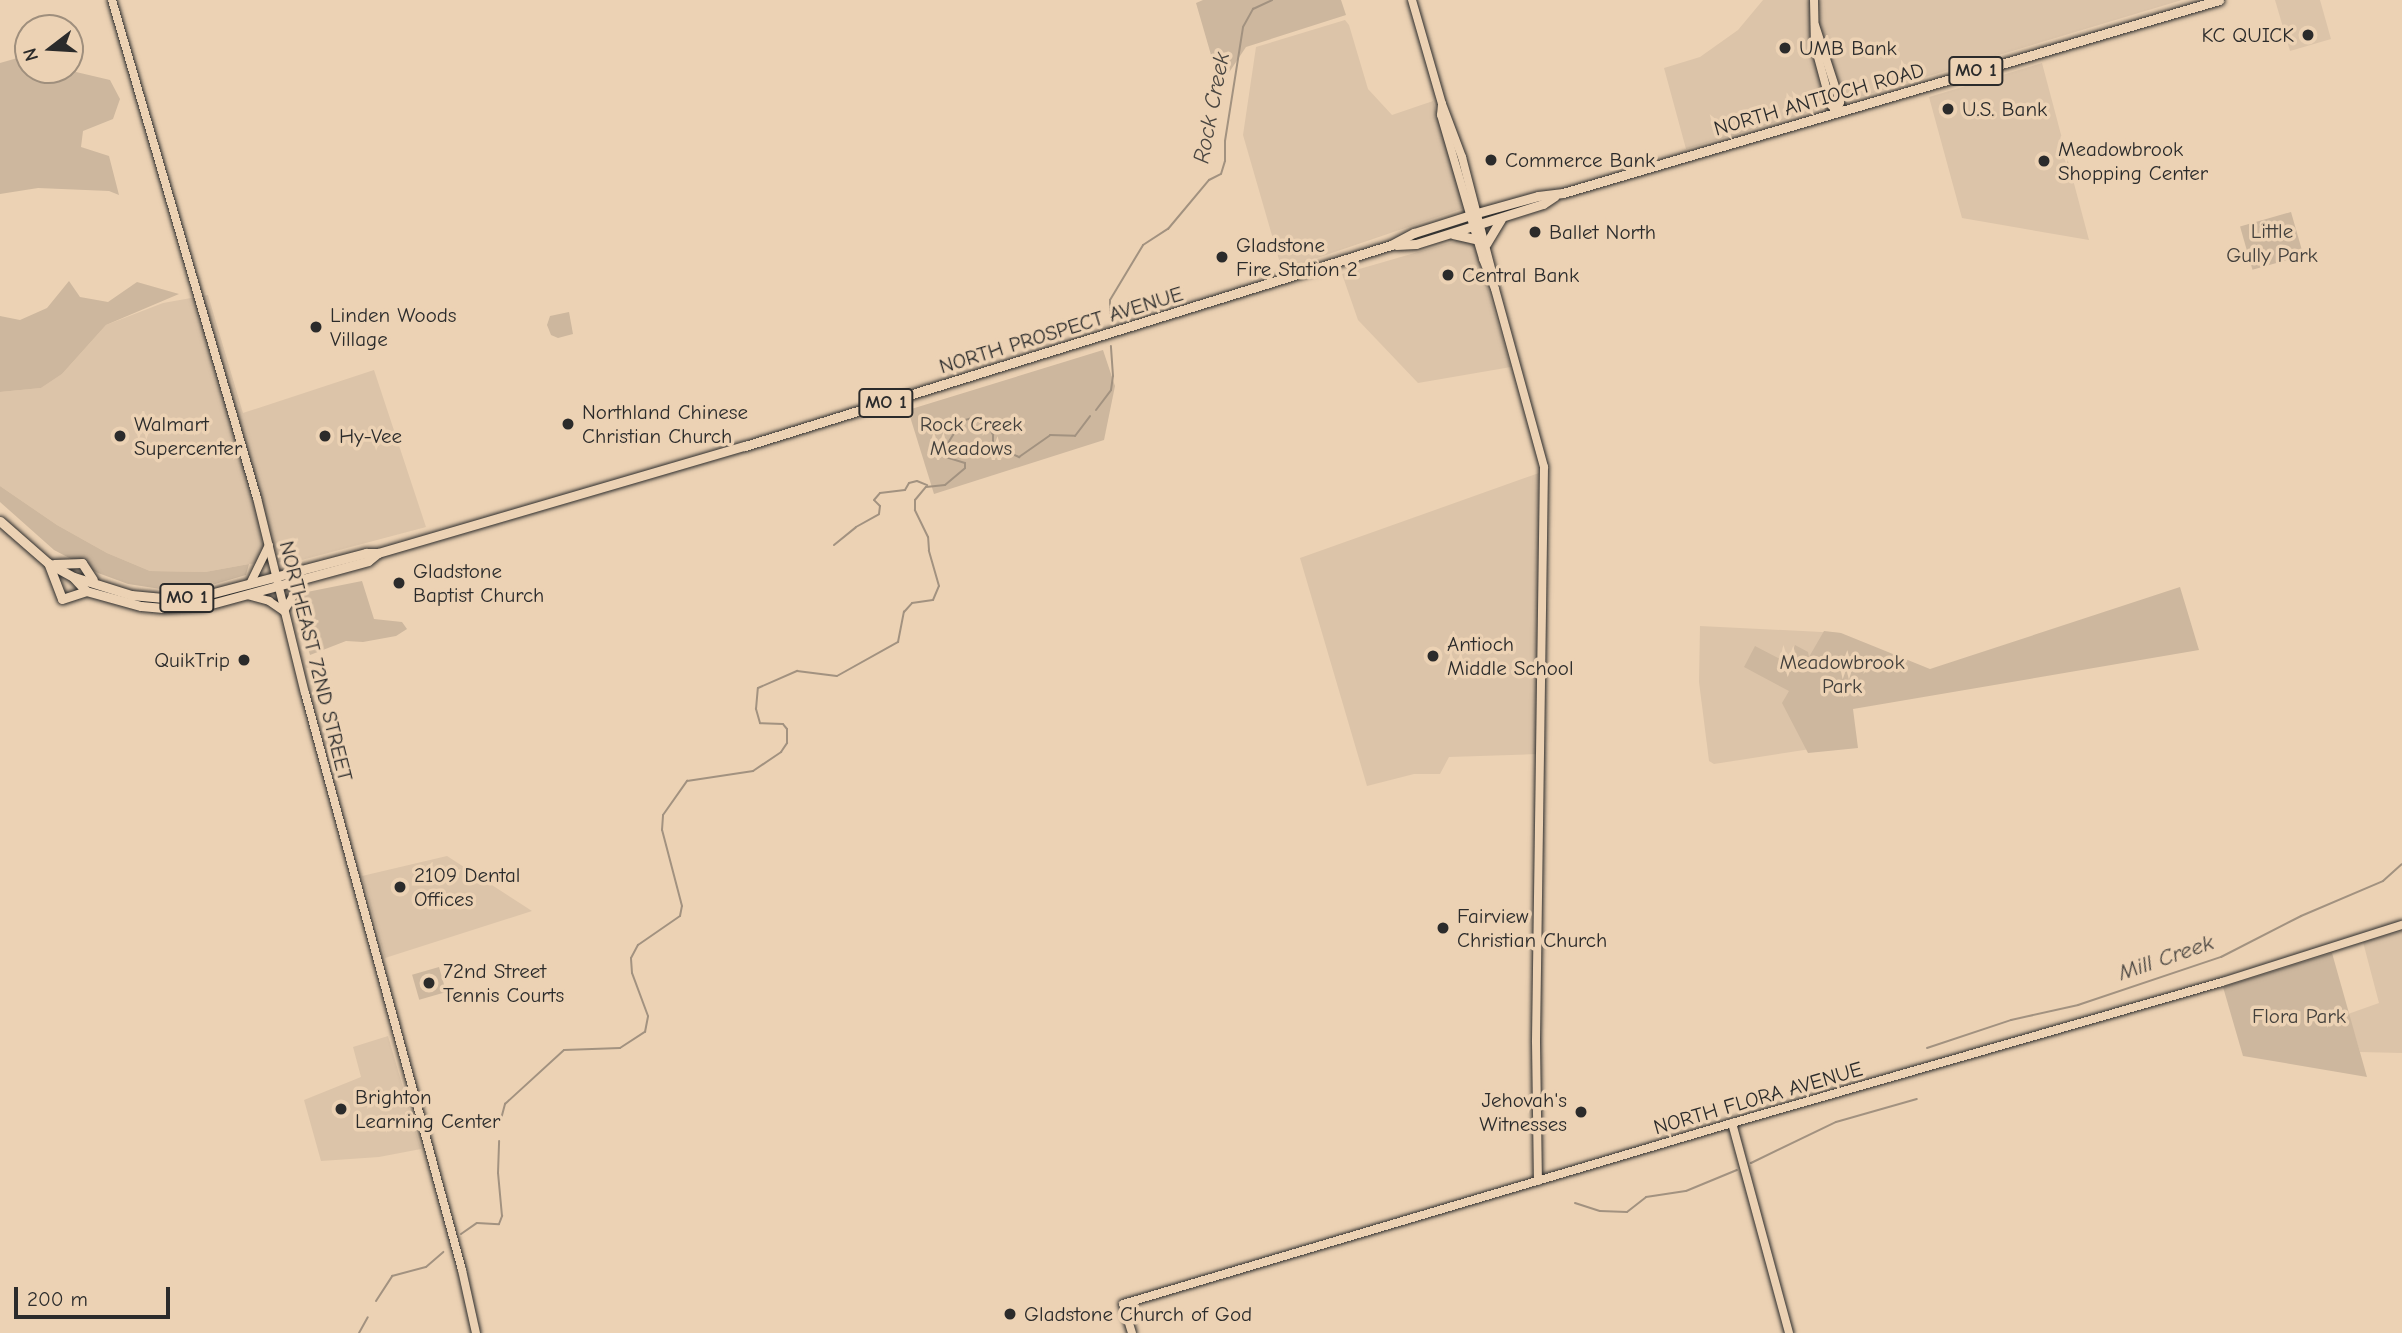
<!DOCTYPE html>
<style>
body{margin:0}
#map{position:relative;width:2402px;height:1333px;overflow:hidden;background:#ecd2b4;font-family:"Comic Neue",sans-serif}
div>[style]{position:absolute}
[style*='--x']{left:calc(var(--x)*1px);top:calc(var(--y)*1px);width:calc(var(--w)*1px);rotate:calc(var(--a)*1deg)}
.built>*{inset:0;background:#dcc4a9}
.green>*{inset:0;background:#cdb79e;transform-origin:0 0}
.stream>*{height:2px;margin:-1px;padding:0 1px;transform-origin:1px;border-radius:1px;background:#a29280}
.roads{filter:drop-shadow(0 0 2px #2b2b2b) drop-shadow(0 0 2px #2b2b2b)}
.secondary>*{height:8px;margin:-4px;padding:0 4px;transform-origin:4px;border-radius:4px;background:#ecd2b4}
.primary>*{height:9px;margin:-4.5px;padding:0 4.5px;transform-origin:4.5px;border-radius:4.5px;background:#ecd2b4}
.dots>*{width:19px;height:19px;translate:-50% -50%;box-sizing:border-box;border:4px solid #ecd2b4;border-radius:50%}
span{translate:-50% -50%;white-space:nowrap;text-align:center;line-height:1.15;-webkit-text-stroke:7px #ecd2b4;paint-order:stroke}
.shield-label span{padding:2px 5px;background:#ecd2b4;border:2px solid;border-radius:5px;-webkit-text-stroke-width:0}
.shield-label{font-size:19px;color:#2b2b2b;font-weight:700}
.poi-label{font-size:21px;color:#2b2b2b}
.right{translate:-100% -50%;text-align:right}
.left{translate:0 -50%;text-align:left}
.street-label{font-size:21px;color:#2b2b2b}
.park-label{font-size:21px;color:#43403c}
.water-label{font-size:23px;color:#494540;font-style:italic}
.north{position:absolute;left:14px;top:14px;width:70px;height:70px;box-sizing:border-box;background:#ecd2b4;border:2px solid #9f8f7d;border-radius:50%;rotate:253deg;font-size:19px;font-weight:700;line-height:28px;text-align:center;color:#2b2b2b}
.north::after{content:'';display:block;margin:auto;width:24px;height:32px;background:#2b2b2b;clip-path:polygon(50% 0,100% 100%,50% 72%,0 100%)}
.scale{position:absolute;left:14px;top:1287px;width:156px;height:32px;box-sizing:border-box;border:4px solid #2b2b2b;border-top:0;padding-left:9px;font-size:21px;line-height:24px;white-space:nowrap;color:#2b2b2b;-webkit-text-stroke:5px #ecd2b4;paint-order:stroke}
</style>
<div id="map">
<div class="built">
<i style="clip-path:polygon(1763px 0,2182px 0,1686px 149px,1664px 68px,1700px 57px,1738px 30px)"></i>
<i style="clip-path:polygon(2275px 0,2320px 0,2331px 39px,2290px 51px)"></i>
<i style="clip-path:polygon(1345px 20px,1349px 25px,1368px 89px,1392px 115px,1433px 101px,1464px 208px,1282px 270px,1243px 135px,1256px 47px)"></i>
<i style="clip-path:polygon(2042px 63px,2089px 240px,1962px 218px,1929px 97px)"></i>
<i style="clip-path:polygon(1463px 239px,1475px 247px,1511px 367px,1418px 383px,1358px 320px,1342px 274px)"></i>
<i style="clip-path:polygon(208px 295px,243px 413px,374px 370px,426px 527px,298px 561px,249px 564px,205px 572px,150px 571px,107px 553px,57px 525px,0 486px,0 392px,41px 388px,62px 374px,106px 325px,163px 303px)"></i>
<i style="clip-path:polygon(1539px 473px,1537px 754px,1449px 757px,1440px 774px,1414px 774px,1367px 786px,1300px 558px)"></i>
<i style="clip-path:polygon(1700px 626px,1841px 633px,1856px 742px,1714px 764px,1709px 761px,1699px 682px)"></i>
<i style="clip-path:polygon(447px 856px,532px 911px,385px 958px,362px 876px)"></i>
<i style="clip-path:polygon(2402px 931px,2402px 1053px,2360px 1052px,2348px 1014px,2379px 1003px,2363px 942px)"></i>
<i style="clip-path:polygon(388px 1036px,421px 1149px,379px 1157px,321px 1161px,304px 1100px,361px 1077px,353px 1047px)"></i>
</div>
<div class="green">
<i style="clip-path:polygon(1203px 0,1341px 0,1346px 15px,1246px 47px,1220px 86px,1196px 3px)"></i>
<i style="clip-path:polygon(28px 55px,28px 70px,70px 70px,70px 58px,76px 72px,110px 80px,120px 99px,113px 119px,83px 131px,81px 147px,109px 156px,119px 195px,109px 191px,38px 188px,0 194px,0 63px)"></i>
<i style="left:2291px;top:212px;width:45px;height:53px;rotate:74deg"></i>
<i style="clip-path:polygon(69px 281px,80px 297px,108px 302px,137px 282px,179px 294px,106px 325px,62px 374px,41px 388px,0 392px,0 316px,20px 320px,47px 308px)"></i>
<i style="clip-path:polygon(569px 312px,573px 334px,558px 338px,551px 335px,547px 325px,550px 316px)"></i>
<i style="clip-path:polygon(1103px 350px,1115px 386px,1104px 440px,934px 494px,908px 410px)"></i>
<i style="clip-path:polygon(0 486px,57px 525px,107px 553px,150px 571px,205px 572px,249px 564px,246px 575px,205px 587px,167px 590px,128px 584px,98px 573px,54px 550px,0 502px)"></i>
<i style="clip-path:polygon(362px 581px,374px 619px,402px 622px,407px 629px,396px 636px,363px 642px,346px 641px,310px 655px,304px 636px,302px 593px)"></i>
<i style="clip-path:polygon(2180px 587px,2199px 650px,1853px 709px,1858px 748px,1808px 753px,1782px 703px,1789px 691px,1744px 667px,1755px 646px,1801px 670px,1803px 666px,1790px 659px,1795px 645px,1808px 652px,1809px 657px,1824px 631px,1841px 633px,1930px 669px)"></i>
<i style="clip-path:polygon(2332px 953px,2367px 1077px,2243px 1056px,2223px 987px)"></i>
<i style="left:439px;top:967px;width:26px;height:28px;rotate:74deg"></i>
</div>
<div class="stream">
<i style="--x:1110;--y:322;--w:22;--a:-90"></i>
<i style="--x:1110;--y:300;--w:64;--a:-59"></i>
<i style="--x:1143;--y:245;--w:30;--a:-33"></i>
<i style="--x:1168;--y:229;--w:64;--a:-50.1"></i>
<i style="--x:1209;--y:180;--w:13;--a:-27"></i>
<i style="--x:1221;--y:174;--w:14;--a:-73"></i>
<i style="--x:1225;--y:161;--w:20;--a:-90"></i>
<i style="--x:1225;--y:141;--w:115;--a:-81"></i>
<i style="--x:1243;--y:27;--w:21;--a:-61"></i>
<i style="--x:1253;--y:9;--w:21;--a:-25"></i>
<i style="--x:1096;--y:410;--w:25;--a:-53"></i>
<i style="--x:1111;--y:390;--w:14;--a:-82"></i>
<i style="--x:1113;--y:376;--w:30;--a:-94"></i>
<i style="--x:834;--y:545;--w:28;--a:-39"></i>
<i style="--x:856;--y:527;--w:26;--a:-29"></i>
<i style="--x:879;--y:514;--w:8;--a:-83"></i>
<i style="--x:880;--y:506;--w:8;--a:-135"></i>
<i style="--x:874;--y:500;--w:9;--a:-49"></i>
<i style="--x:880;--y:493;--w:25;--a:-7"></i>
<i style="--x:905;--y:490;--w:8;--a:-60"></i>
<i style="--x:909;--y:483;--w:8;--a:-14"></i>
<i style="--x:917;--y:481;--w:11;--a:22"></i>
<i style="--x:1927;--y:1048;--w:89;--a:-18.4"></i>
<i style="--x:2011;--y:1020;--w:69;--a:-12.6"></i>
<i style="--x:2078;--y:1005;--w:151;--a:-18.6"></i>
<i style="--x:2221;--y:957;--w:90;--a:-27.1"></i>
<i style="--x:2301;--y:916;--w:89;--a:-23.1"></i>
<i style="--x:2383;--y:881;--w:25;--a:-42"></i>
<i style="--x:501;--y:1119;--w:16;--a:-75"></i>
<i style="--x:505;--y:1104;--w:80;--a:-42.5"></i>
<i style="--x:564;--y:1050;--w:56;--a:-2"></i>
<i style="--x:620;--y:1048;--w:30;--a:-33"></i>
<i style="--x:645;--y:1032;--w:16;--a:-79"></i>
<i style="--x:648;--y:1016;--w:46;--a:-110.4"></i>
<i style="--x:632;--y:973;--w:15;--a:-94"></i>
<i style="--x:631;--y:958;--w:15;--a:-62"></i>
<i style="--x:638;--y:945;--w:51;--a:-34.6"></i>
<i style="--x:680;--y:916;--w:10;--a:-79"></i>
<i style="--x:682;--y:906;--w:79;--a:-104.7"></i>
<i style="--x:662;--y:830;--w:15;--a:-86"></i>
<i style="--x:663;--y:815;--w:42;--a:-54.8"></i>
<i style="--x:687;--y:781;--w:67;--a:-8.6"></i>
<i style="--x:753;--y:771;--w:34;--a:-34"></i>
<i style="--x:781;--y:752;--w:11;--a:-56"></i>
<i style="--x:787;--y:743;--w:14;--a:-90"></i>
<i style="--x:787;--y:729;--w:6;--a:-129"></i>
<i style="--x:783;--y:724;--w:23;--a:-178"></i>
<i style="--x:760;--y:723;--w:15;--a:-106"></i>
<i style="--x:756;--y:709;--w:21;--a:-85"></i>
<i style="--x:758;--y:688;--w:43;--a:-23.6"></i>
<i style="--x:797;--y:671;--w:40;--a:7.1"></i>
<i style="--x:837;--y:676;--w:70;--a:-29.1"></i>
<i style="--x:898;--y:642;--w:31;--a:-79"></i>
<i style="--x:904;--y:612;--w:12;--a:-48"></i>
<i style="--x:912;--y:603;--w:21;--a:-8"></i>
<i style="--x:933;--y:600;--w:15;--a:-67"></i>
<i style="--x:939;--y:586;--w:37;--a:-106"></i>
<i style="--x:929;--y:550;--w:13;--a:-94"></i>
<i style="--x:928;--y:537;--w:30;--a:-116"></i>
<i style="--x:915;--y:510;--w:10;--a:-90"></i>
<i style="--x:915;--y:500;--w:17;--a:-50"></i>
<i style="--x:926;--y:487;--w:19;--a:-6"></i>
<i style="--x:945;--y:485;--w:26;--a:-40"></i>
<i style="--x:965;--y:468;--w:5;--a:-90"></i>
<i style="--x:965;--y:463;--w:21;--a:-163"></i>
<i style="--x:945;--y:457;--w:6;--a:-108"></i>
<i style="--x:943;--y:451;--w:36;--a:-58"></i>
<i style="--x:962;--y:421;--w:21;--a:-17"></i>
<i style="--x:982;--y:415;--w:23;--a:61"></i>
<i style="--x:993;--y:435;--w:10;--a:90"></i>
<i style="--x:993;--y:445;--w:29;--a:25"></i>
<i style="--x:1019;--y:457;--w:38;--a:-35"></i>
<i style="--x:1050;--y:435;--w:25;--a:2"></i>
<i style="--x:1075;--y:436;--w:25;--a:-53"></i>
<i style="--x:1751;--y:1163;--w:94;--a:-25.8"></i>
<i style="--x:1836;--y:1122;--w:84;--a:-15.9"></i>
<i style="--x:1575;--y:1203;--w:26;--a:18"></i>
<i style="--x:1600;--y:1211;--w:27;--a:2"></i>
<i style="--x:1627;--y:1212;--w:24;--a:-38"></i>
<i style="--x:1646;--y:1197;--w:40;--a:-8.5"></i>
<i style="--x:1686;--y:1191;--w:55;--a:-22.4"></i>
<i style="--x:461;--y:1234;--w:19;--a:-35"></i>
<i style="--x:477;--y:1223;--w:22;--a:3"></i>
<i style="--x:499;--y:1224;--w:9;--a:-69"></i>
<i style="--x:502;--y:1216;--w:43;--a:-95.3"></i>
<i style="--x:498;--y:1173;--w:32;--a:-88"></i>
<i style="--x:376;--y:1301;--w:30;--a:-57"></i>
<i style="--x:392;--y:1276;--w:35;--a:-15"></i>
<i style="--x:426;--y:1267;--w:23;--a:-41"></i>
<i style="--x:359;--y:1333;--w:18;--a:-61"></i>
</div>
<div class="roads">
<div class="secondary">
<i style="--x:112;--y:0;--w:519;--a:73.77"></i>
<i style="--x:257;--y:498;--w:201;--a:76.2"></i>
<i style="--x:305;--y:693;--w:598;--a:74.78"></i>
<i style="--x:462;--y:1270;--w:65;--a:77.5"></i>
<i style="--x:1412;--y:0;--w:108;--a:73.9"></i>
<i style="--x:1442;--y:104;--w:57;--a:69.3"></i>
<i style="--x:1462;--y:157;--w:123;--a:75.4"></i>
<i style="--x:1814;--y:0;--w:46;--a:88.8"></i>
<i style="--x:1815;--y:46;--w:61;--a:74.8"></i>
<i style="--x:1831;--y:105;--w:9;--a:49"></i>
<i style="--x:1815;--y:25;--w:81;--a:72"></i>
<i style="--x:1840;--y:102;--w:10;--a:107"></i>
<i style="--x:1442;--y:104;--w:11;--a:95"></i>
<i style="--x:1441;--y:115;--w:150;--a:73.7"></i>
<i style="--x:1483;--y:259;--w:32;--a:68"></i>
<i style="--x:1495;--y:289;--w:185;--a:74.6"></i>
<i style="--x:1544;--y:467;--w:575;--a:90.8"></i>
<i style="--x:1536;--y:1042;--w:139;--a:89.2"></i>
<i style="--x:250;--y:584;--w:43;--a:-64"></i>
<i style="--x:247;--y:595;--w:23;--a:15"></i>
<i style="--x:269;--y:601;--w:18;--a:34"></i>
<i style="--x:284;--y:611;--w:37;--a:-59"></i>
<i style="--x:1732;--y:1123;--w:218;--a:74.8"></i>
<i style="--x:1132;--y:1333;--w:30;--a:-107"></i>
<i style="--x:1123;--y:1304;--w:635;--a:-16.55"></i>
<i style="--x:1732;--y:1123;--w:510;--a:-16.05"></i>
<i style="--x:2222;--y:982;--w:189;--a:-17.6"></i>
</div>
<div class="primary">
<i style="--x:1453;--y:234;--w:26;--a:13"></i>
<i style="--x:1486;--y:244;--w:29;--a:-59"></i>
<i style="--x:1396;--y:245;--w:20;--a:-3"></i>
<i style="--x:1416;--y:244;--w:133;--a:-17.5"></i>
<i style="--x:1543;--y:204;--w:14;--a:-34"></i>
<i style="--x:0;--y:521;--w:64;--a:41.2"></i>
<i style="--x:48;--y:563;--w:29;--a:29"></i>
<i style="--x:73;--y:577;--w:19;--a:47"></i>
<i style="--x:86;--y:591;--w:57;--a:15.3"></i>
<i style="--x:141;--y:606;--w:22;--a:5"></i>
<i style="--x:163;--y:608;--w:41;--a:-2.8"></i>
<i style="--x:204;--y:606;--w:170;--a:-15.3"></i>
<i style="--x:368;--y:561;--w:13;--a:-39"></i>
<i style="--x:378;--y:553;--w:382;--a:-16.3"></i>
<i style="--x:745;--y:446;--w:677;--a:-17.28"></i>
<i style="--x:1391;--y:245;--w:26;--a:-28"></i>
<i style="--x:1414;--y:233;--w:66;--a:-17.6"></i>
<i style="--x:1477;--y:213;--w:63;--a:-15.6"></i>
<i style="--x:1538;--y:196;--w:25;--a:-7"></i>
<i style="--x:1563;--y:193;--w:684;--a:-16.39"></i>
<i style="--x:54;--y:564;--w:28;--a:-2"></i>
<i style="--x:82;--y:563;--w:20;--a:57"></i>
<i style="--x:49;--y:565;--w:36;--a:69"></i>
<i style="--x:62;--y:599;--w:25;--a:-18"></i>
<i style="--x:74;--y:577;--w:60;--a:17.5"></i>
<i style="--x:131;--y:595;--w:43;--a:5.3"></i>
<i style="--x:174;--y:599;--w:28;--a:-6"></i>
<i style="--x:202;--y:596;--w:170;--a:-14.7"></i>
<i style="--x:366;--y:553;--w:12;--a:0"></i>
</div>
</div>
<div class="dots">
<i style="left:2308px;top:35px;background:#2b2b2b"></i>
<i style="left:1785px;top:48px;background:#2b2b2b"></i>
<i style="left:1948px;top:109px;background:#2b2b2b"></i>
<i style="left:1491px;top:160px;background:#2b2b2b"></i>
<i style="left:2044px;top:161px;background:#2b2b2b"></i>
<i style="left:1535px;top:232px;background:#2b2b2b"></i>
<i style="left:1222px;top:257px;background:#2b2b2b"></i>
<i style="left:1448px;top:275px;background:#2b2b2b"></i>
<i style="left:316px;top:327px;background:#2b2b2b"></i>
<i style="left:568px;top:424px;background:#2b2b2b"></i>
<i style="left:120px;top:436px;background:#2b2b2b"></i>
<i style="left:325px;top:436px;background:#2b2b2b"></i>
<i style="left:399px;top:583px;background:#2b2b2b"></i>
<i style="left:1433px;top:656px;background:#2b2b2b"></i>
<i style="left:244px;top:660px;background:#2b2b2b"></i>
<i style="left:400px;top:887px;background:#2b2b2b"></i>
<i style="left:1443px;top:928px;background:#2b2b2b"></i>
<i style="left:429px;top:983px;background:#2b2b2b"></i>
<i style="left:341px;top:1109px;background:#2b2b2b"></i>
<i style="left:1581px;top:1112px;background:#2b2b2b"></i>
<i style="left:1010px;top:1314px;background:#2b2b2b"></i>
</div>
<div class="shield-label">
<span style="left:1976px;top:71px">MO 1</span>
<span style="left:886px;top:403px">MO 1</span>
<span style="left:187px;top:598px">MO 1</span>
</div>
<div class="poi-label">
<span class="right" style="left:2294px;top:35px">KC QUICK</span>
<span class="left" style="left:1799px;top:48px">UMB Bank</span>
<span class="left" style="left:1962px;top:109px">U.S. Bank</span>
<span class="left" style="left:2058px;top:161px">Meadowbrook<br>Shopping Center</span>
<span class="left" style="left:1505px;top:160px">Commerce Bank</span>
<span class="left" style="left:1549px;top:232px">Ballet North</span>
<span class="left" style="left:1236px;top:257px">Gladstone<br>Fire Station 2</span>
<span class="left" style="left:1462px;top:275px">Central Bank</span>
<span class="left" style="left:330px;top:327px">Linden Woods<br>Village</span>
<span class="left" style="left:582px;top:424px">Northland Chinese<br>Christian Church</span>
<span class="left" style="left:134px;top:436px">Walmart<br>Supercenter</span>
<span class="left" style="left:339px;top:436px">Hy-Vee</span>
<span class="left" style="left:413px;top:583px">Gladstone<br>Baptist Church</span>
<span class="left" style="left:1447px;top:656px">Antioch<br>Middle School</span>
<span class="right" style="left:230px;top:660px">QuikTrip</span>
<span class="left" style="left:414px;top:887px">2109 Dental<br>Offices</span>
<span class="left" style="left:1457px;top:928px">Fairview<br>Christian Church</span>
<span class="left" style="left:443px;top:983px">72nd Street<br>Tennis Courts</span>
<span class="left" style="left:355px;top:1109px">Brighton<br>Learning Center</span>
<span class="right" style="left:1567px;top:1112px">Jehovah's<br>Witnesses</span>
<span class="left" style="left:1024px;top:1314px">Gladstone Church of God</span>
</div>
<div class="street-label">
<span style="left:1819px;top:99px;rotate:-16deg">NORTH ANTIOCH ROAD</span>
<span style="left:1061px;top:330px;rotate:-17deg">NORTH PROSPECT AVENUE</span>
<span style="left:316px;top:661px;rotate:76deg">NORTHEAST 72ND STREET</span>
<span style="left:1758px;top:1098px;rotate:-16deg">NORTH FLORA AVENUE</span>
</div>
<div class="park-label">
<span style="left:2272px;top:243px">Little<br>Gully Park</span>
<span style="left:971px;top:436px">Rock Creek<br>Meadows</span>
<span style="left:1842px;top:674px">Meadowbrook<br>Park</span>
<span style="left:2299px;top:1016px">Flora Park</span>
</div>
<div class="water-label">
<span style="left:1212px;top:108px;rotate:-79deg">Rock Creek</span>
<span style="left:2166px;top:958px;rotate:-19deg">Mill Creek</span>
</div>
<div class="north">N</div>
<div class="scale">200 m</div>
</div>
